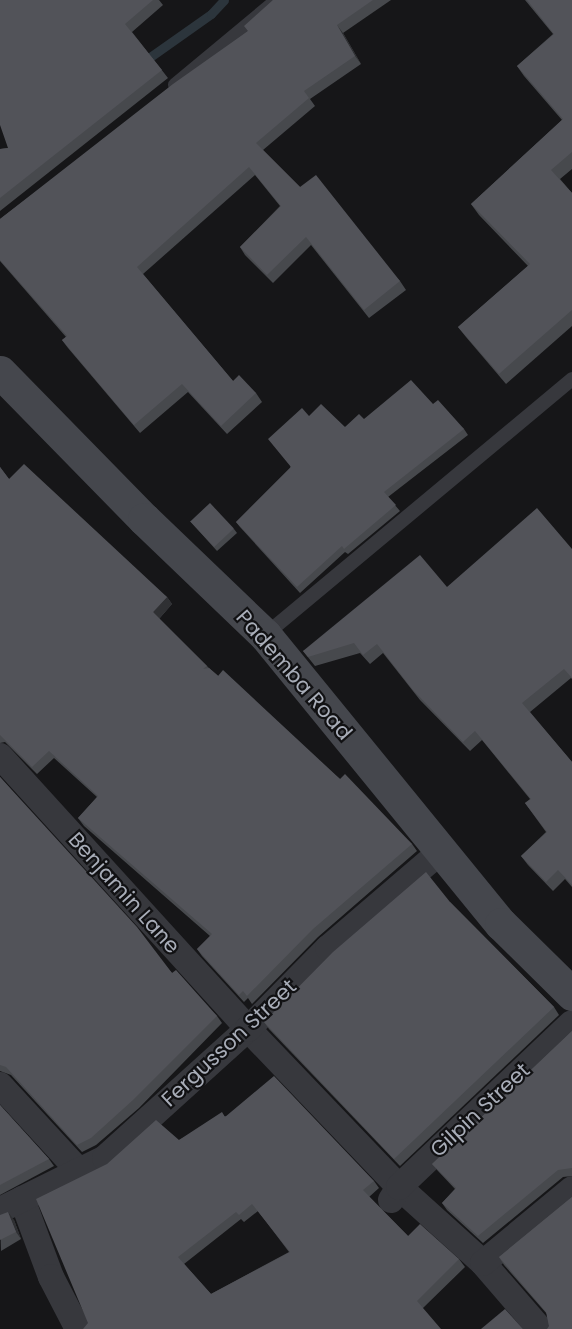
<!DOCTYPE html>
<style>
body{margin:0}
#map{position:relative;width:572px;height:1329px;overflow:hidden;background:#161618;font-family:Poppins,sans-serif}
div>[style]{position:absolute}
[style*='--x']{left:calc(var(--x)*1px);top:calc(var(--y)*1px);width:calc(var(--w)*1px);rotate:calc(var(--a)*1deg)}
.stream>*{height:9px;margin:-4.5px;padding:0 4.5px;transform-origin:4.5px;border-radius:4.5px;background:#2c353c}
.service>*{height:14px;margin:-7px;padding:0 7px;transform-origin:7px;border-radius:7px;background:#37383d}
.minor>*{height:26px;margin:-13px;padding:0 13px;transform-origin:13px;border-radius:13px;background:#37383d}
.secondary>*{height:33px;margin:-16.5px;padding:0 16.5px;transform-origin:16.5px;border-radius:16.5px;background:#45474d}
.wall>*{inset:0;background:#47494d}
.shaded-wall>*{inset:0;background:#2f3033}
.building>*{inset:0;background:#525359;transform-origin:0 0}
span{translate:-50% -50%;white-space:nowrap;text-align:center;line-height:1.15;-webkit-text-stroke:4.5px #111113;paint-order:stroke}
.street-label{font-size:21px;color:#a8adb8}
</style>
<div id="map">
<div class="stream">
<i style="--x:143;--y:62;--w:83;--a:-35.2"></i>
<i style="--x:211;--y:14;--w:19;--a:-47"></i>
</div>
<div class="service">
<i style="--x:175;--y:85;--w:133;--a:-39.8"></i>
<i style="--x:265;--y:635;--w:400;--a:-39.8"></i>
</div>
<div class="minor">
<i style="--x:0;--y:756;--w:369;--a:47.7"></i>
<i style="--x:248;--y:1029;--w:219;--a:46.3"></i>
<i style="--x:399;--y:1187;--w:113;--a:42.1"></i>
<i style="--x:483;--y:1263;--w:87;--a:49.2"></i>
<i style="--x:0;--y:1085;--w:118;--a:47.4"></i>
<i style="--x:22;--y:1199;--w:83;--a:69.6"></i>
<i style="--x:51;--y:1277;--w:59;--a:62.6"></i>
<i style="--x:391;--y:1200;--w:15;--a:-58"></i>
<i style="--x:399;--y:1187;--w:238;--a:-43.5"></i>
<i style="--x:0;--y:1210;--w:117;--a:-26.3"></i>
<i style="--x:105;--y:1158;--w:193;--a:-42.1"></i>
<i style="--x:248;--y:1029;--w:114;--a:-45.4"></i>
<i style="--x:328;--y:948;--w:149;--a:-40.6"></i>
<i style="--x:483;--y:1263;--w:116;--a:-39.7"></i>
</div>
<div class="secondary">
<i style="--x:0;--y:372;--w:206;--a:45.6"></i>
<i style="--x:144;--y:519;--w:168;--a:43.8"></i>
<i style="--x:265;--y:635;--w:373;--a:50.8"></i>
<i style="--x:501;--y:924;--w:100;--a:44.6"></i>
</div>
<div class="wall">
<i style="clip-path:polygon(0 0,159px 0,163px 5px,132px 32px,168px 78px,0 211px,0 149px,8px 148px)"></i>
<i style="clip-path:polygon(273px 0,391px 0,343px 33px,361px 64px,310px 99px,315px 106px,263px 150px,300px 187px,400px 281px,406px 290px,369px 318px,311px 245px,273px 283px,245px 255px,240px 247px,280px 206px,255px 175px,143px 274px,233px 381px,256px 393px,262px 402px,227px 434px,188px 392px,140px 433px,68px 348px,62px 340px,66px 337px,0 261px,0 219px,248px 31px)"></i>
<i style="clip-path:polygon(525px 0,572px 0,572px 169px,560px 179px,572px 193px,572px 326px,506px 384px,466px 337px,458px 327px,528px 266px,479px 215px,471px 204px,562px 120px,524px 76px,517px 66px,553px 34px)"></i>
<i style="clip-path:polygon(433px 404px,464px 429px,468px 435px,388px 497px,400px 511px,348px 554px,345px 552px,300px 593px,240px 527px,236px 522px,290px 468px,309px 416px,345px 427px,364px 419px)"></i>
<i style="clip-path:polygon(0 467px,9px 479px,167px 597px,172px 604px,159px 619px,209px 668px,340px 779px,412px 844px,417px 851px,318px 937px,252px 1004px,248px 998px,244px 1002px,202px 956px,197px 949px,210px 936px,84px 826px,78px 818px,97px 797px,54px 758px,37px 774px,5px 742px,0 743px)"></i>
<i style="clip-path:polygon(190px 521px,234px 529px,237px 533px,217px 551px)"></i>
<i style="clip-path:polygon(572px 549px,572px 679px,571px 678px,530px 712px,572px 762px,572px 887px,565px 879px,553px 891px,528px 865px,521px 856px,546px 832px,525px 803px,530px 799px,482px 740px,470px 751px,420px 700px,383px 653px,370px 664px,360px 653px,315px 666px,303px 651px,447px 587px)"></i>
<i style="clip-path:polygon(0 777px,172px 973px,217px 1016px,222px 1023px,139px 1108px,96px 1145px,82px 1152px,11px 1075px,0 1071px)"></i>
<i style="clip-path:polygon(450px 902px,554px 1007px,559px 1015px,400px 1166px,269px 1029px,264px 1022px)"></i>
<i style="clip-path:polygon(572px 1031px,572px 1176px,563px 1177px,483px 1243px,447px 1210px,442px 1203px,455px 1189px,438px 1171px,432px 1164px)"></i>
<i style="clip-path:polygon(0 1105px,49px 1159px,54px 1166px,0 1195px)"></i>
<i style="clip-path:polygon(evenodd,225px 1116px,374px 1181px,379px 1188px,369px 1197px,408px 1236px,459px 1259px,465px 1267px,423px 1308px,88px 1323px,179px 1140px,225px 1116px,258px 1211px,289px 1252px,211px 1294px,184px 1264px,241px 1219px,244px 1222px,258px 1211px)"></i>
<i style="clip-path:polygon(572px 1197px,549px 1326px,547px 1314px,504px 1265px,499px 1257px)"></i>
<i style="clip-path:polygon(0 1215px,14px 1220px,21px 1239px,1px 1251px)"></i>
</div>
<div class="shaded-wall">
<i style="clip-path:polygon(337px 25px,343px 33px,361px 64px,355px 56px)"></i>
<i style="clip-path:polygon(167px 597px,172px 604px,158px 620px,153px 612px)"></i>
<i style="clip-path:polygon(8px 1212px,14px 1220px,21px 1239px,16px 1232px)"></i>
</div>
<div class="building">
<i style="clip-path:polygon(0 0,153px 0,125px 24px,162px 70px,0 198px,0 149px,8px 148px,0 125px)"></i>
<i style="clip-path:polygon(273px 0,373px 0,337px 25px,355px 56px,304px 91px,309px 98px,256px 143px,300px 187px,316px 175px,400px 281px,364px 310px,306px 237px,267px 275px,240px 247px,281px 206px,249px 167px,137px 267px,233px 381px,239px 375px,256px 393px,221px 426px,182px 384px,134px 425px,62px 340px,67px 336px,0 260px,0 219px,173px 84px,248px 31px,244px 26px)"></i>
<i style="clip-path:polygon(527px 0,572px 0,572px 152px,551px 170px,572px 193px,572px 310px,499px 374px,458px 327px,530px 264px,471px 204px,563px 119px,517px 66px,554px 34px)"></i>
<i style="clip-path:polygon(411px 380px,433px 404px,438px 400px,464px 429px,384px 492px,396px 505px,344px 549px,342px 546px,297px 587px,236px 522px,291px 467px,268px 439px,302px 408px,309px 416px,321px 404px,345px 427px,359px 414px,364px 419px)"></i>
<i style="clip-path:polygon(24px 464px,167px 597px,153px 612px,207px 666px,203px 669px,209px 668px,218px 676px,223px 670px,340px 779px,345px 774px,412px 844px,313px 929px,247px 996px,243px 991px,239px 995px,197px 949px,212px 934px,78px 818px,98px 796px,49px 751px,32px 767px,0 735px,0 467px,9px 479px)"></i>
<i style="left:210px;top:503px;width:35px;height:27px;rotate:47deg"></i>
<i style="clip-path:polygon(537px 508px,572px 549px,572px 678px,564px 669px,522px 703px,572px 762px,572px 885px,558px 870px,546px 882px,521px 856px,547px 832px,525px 803px,531px 799px,475px 731px,463px 742px,413px 690px,377px 644px,363px 655px,354px 643px,308px 657px,303px 651px,420px 555px,447px 587px)"></i>
<i style="clip-path:polygon(0 777px,137px 927px,172px 973px,176px 970px,217px 1016px,133px 1100px,91px 1138px,77px 1145px,6px 1067px,0 1065px)"></i>
<i style="clip-path:polygon(426px 872px,450px 902px,554px 1007px,394px 1159px,264px 1022px,333px 952px)"></i>
<i style="clip-path:polygon(572px 1031px,572px 1168px,558px 1170px,478px 1236px,442px 1203px,456px 1188px,432px 1164px)"></i>
<i style="clip-path:polygon(evenodd,274px 1076px,374px 1181px,363px 1190px,408px 1236px,420px 1224px,459px 1259px,417px 1301px,441px 1329px,83px 1329px,88px 1323px,36px 1199px,107px 1164px,156px 1120px,179px 1140px,222px 1112px,225px 1117px,274px 1076px,252px 1204px,290px 1252px,211px 1294px,178px 1257px,236px 1212px,239px 1215px,252px 1204px)"></i>
<i style="clip-path:polygon(0 1105px,49px 1159px,0 1185px)"></i>
<i style="clip-path:polygon(572px 1197px,572px 1329px,547px 1329px,549px 1326px,546px 1312px,499px 1257px)"></i>
<i style="clip-path:polygon(8px 1212px,16px 1232px,0 1240px,0 1215px)"></i>
<i style="clip-path:polygon(505px 1309px,523px 1329px,481px 1329px)"></i>
</div>
<div class="street-label">
<span style="left:294px;top:675px;rotate:49deg">Pademba Road</span>
<span style="left:124px;top:893px;rotate:48deg">Benjamin Lane</span>
<span style="left:229px;top:1043px;rotate:-43deg">Fergusson Street</span>
<span style="left:480px;top:1110px;rotate:-43deg">Gilpin Street</span>
</div>
</div>
